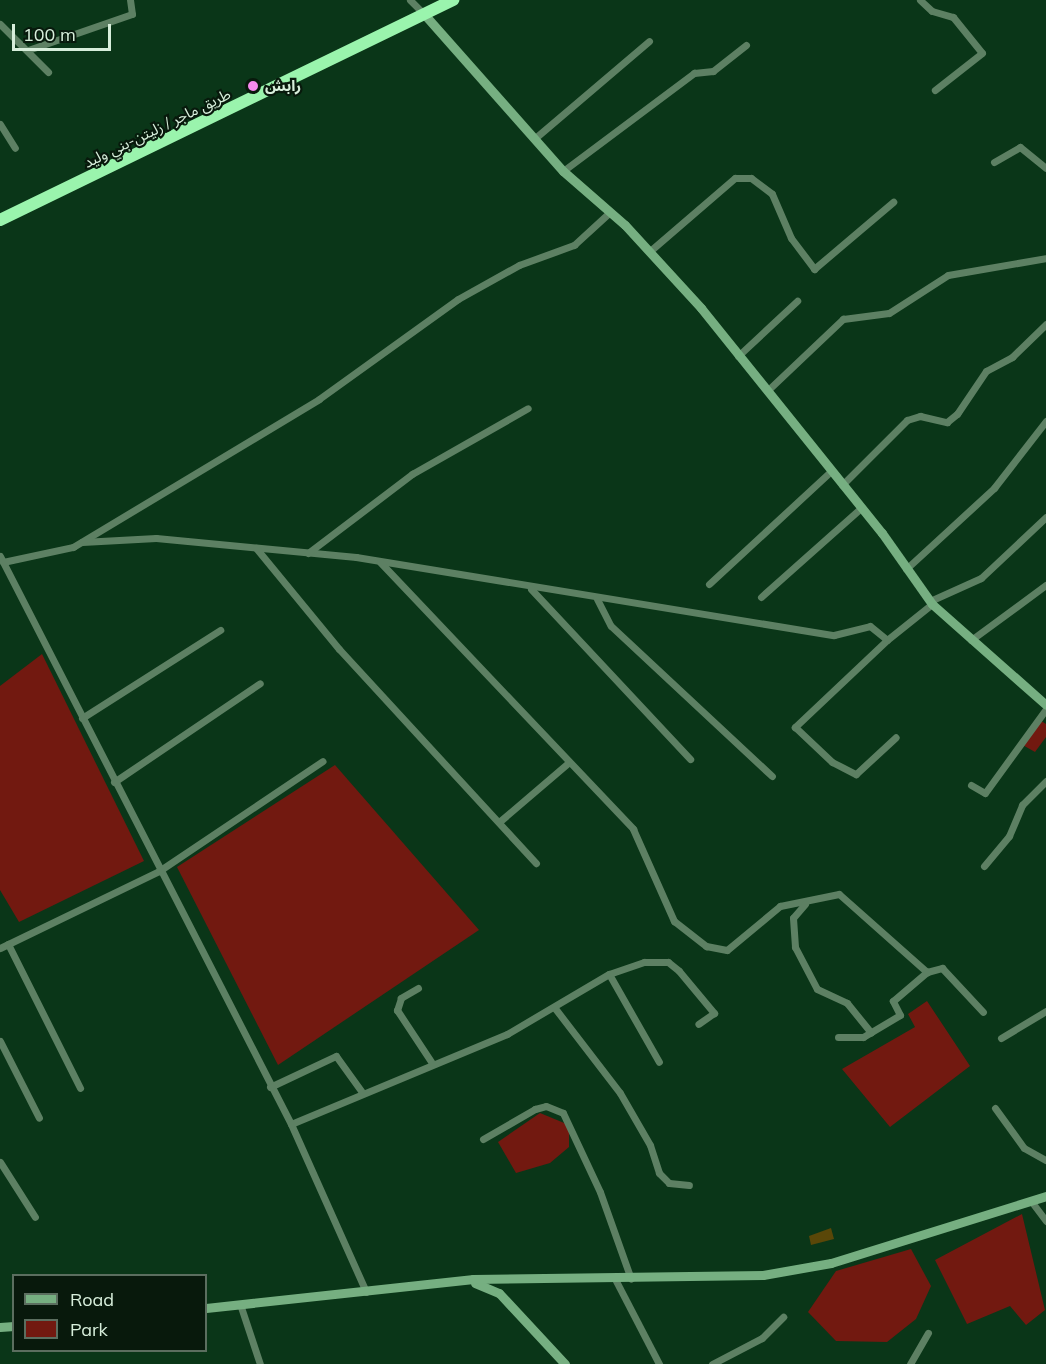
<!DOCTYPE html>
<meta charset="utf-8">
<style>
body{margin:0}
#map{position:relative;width:1046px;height:1364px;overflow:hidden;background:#0a3618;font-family:Mulish,"Noto Sans Arabic",sans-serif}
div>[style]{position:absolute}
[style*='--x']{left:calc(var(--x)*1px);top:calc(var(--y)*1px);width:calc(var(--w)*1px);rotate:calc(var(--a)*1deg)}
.green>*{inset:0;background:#721910}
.water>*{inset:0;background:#5a4708}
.street>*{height:7px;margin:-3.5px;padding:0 3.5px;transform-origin:3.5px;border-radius:3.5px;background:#5d8063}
.secondary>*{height:9px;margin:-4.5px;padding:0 4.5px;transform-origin:4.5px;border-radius:4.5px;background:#76af81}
.highway>*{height:12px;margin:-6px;padding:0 6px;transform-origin:6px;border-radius:6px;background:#9af4ad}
.dots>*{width:16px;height:16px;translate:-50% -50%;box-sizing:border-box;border:3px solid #08190c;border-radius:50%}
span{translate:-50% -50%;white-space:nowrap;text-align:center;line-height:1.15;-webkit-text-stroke:4.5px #08190c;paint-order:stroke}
.poi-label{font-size:15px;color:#d7eedb;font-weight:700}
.left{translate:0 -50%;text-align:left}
.street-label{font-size:15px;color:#d7eedb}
.legend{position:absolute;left:12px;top:1274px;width:195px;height:78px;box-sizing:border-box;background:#08190c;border:2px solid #5b6e5f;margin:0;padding:8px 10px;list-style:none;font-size:18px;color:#d7eedb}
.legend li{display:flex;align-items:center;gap:12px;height:30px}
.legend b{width:30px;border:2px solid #5b6e5f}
.scale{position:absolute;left:12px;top:24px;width:99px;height:27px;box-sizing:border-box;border:3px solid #d7eedb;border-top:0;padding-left:8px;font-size:18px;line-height:21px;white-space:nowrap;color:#d7eedb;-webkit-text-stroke:4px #08190c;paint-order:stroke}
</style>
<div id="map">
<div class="green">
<i style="clip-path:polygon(42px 654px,144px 861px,19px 922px,0 890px,0 686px)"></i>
<i style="clip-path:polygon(1038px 719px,1046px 724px,1046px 737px,1035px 752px,1019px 743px)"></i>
<i style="clip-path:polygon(335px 765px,479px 930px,278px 1065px,177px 867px)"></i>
<i style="clip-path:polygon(927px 1001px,970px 1066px,890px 1127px,842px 1069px,915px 1027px,908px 1014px)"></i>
<i style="clip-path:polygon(540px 1113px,569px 1125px,569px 1147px,550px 1163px,516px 1173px,498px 1142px)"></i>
<i style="clip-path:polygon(1022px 1214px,1045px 1310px,1026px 1325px,1010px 1306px,967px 1324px,935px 1260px)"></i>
<i style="clip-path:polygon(911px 1249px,931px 1286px,916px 1319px,887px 1342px,836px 1341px,808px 1312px,836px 1271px)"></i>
</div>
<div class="water">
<i style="clip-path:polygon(831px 1228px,834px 1239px,811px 1245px,809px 1236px)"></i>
</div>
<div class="street">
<i style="--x:410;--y:0;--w:20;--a:45"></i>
<i style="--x:920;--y:0;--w:16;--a:43"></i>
<i style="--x:932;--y:11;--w:22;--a:16"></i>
<i style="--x:953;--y:17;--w:46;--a:51.1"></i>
<i style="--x:982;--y:53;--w:60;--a:141.8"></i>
<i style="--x:0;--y:24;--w:68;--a:45"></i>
<i style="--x:28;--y:50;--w:110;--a:-19.1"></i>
<i style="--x:132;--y:14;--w:14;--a:-98"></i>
<i style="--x:0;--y:124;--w:28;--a:58"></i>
<i style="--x:534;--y:139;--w:151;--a:-40.4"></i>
<i style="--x:994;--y:162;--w:30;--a:-30"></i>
<i style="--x:1020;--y:147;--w:33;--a:39"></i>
<i style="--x:563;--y:171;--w:164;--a:-36.8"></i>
<i style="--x:694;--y:73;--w:19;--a:-6"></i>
<i style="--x:713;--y:71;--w:42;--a:-38.2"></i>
<i style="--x:650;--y:251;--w:112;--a:-40.7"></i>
<i style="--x:735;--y:178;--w:16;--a:0"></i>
<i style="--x:751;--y:178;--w:26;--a:37"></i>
<i style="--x:772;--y:194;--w:48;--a:66.6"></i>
<i style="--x:791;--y:238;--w:39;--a:53"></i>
<i style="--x:814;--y:269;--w:104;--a:-40.3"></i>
<i style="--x:738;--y:356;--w:81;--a:-43"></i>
<i style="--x:767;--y:391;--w:105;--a:-43.5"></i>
<i style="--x:843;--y:319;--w:46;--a:-7.4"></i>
<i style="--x:889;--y:313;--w:70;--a:-32.8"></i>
<i style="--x:948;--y:275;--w:99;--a:-9.8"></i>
<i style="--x:842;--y:485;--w:92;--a:-45"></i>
<i style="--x:907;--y:420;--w:14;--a:-17"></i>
<i style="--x:920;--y:416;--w:28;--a:13"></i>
<i style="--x:947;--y:422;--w:13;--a:-39"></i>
<i style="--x:957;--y:414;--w:52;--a:-56"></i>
<i style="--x:986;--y:371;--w:30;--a:-28"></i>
<i style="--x:1012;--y:357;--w:47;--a:-44.1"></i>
<i style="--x:82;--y:542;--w:74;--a:-3.1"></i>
<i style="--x:156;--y:538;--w:201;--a:5.4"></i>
<i style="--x:356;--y:557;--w:484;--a:9.3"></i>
<i style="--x:834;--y:635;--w:37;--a:-14"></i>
<i style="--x:870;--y:626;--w:22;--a:39"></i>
<i style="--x:887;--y:640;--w:58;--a:-38.7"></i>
<i style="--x:256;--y:548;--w:131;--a:50.6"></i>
<i style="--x:339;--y:649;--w:291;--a:47.4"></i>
<i style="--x:308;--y:553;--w:131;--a:-37.2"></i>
<i style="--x:412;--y:474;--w:133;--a:-29.6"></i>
<i style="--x:0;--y:556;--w:638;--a:62.87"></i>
<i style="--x:291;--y:1124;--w:184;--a:65.9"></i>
<i style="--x:3;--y:562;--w:72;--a:-12.1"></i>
<i style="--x:73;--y:547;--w:287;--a:-31"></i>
<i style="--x:319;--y:399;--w:171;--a:-35.7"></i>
<i style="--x:458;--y:299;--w:70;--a:-29.1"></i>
<i style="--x:519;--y:265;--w:59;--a:-20"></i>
<i style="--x:574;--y:245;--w:49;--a:-42.5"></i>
<i style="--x:380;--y:562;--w:368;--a:46.5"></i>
<i style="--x:633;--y:829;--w:101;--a:66"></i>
<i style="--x:674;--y:921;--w:41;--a:38"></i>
<i style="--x:706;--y:946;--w:21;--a:11"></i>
<i style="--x:727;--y:950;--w:69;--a:-39.7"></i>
<i style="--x:780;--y:906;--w:60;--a:-11.5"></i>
<i style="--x:839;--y:894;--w:118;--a:41.6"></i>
<i style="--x:927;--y:972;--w:16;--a:-15"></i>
<i style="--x:942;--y:968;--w:60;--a:47"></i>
<i style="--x:906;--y:569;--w:120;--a:-42.6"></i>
<i style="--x:994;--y:488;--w:85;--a:-52.2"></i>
<i style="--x:709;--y:584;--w:166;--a:-42.8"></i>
<i style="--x:531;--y:589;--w:233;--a:46.9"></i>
<i style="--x:761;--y:597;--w:134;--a:-41.7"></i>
<i style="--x:597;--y:599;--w:30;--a:63"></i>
<i style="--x:611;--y:626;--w:220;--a:43"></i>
<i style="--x:930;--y:601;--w:56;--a:-24.3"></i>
<i style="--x:981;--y:578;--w:89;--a:-43.2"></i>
<i style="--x:887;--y:640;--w:127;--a:136.6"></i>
<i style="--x:795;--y:727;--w:51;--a:43.4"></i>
<i style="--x:832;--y:762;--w:27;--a:27"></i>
<i style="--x:856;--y:774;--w:54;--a:-42.8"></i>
<i style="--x:971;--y:640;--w:93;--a:-36.3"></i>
<i style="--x:82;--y:718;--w:164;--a:-32.5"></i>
<i style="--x:114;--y:782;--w:176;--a:-34.1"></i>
<i style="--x:971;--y:785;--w:16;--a:30"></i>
<i style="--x:985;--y:793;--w:104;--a:-54"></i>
<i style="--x:499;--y:822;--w:91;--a:-40.5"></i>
<i style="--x:984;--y:866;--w:39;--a:-50"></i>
<i style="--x:1009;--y:836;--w:34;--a:-67"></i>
<i style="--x:1022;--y:805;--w:34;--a:-45"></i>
<i style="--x:805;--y:904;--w:18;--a:131"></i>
<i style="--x:793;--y:918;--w:29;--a:86"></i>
<i style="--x:795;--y:947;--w:47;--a:62.4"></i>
<i style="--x:817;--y:989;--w:33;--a:25"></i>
<i style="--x:847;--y:1003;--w:38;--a:51"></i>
<i style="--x:8;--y:944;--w:161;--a:63.4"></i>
<i style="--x:0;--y:948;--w:177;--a:-25.8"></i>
<i style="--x:159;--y:871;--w:197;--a:-33.9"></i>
<i style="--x:609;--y:974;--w:101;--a:60.4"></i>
<i style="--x:418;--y:988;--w:20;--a:150"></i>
<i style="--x:401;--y:998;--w:13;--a:108"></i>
<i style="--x:397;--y:1010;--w:64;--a:56.6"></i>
<i style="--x:554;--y:1007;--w:108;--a:52.5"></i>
<i style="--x:620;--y:1093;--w:60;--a:60"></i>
<i style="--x:650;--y:1145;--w:29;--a:72"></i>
<i style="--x:659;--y:1173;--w:14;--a:45"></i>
<i style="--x:669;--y:1183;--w:20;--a:6"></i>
<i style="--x:838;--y:1037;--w:25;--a:0"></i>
<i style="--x:863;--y:1037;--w:43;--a:-30.7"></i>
<i style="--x:900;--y:1015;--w:16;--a:-117"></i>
<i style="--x:893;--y:1001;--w:45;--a:-40.5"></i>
<i style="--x:1001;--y:1038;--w:52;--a:-31"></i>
<i style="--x:0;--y:1041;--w:86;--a:63.1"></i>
<i style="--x:270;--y:1087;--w:73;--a:-25.2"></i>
<i style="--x:336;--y:1056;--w:44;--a:54.2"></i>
<i style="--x:995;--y:1108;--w:49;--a:54.1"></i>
<i style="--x:1024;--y:1148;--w:25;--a:29"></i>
<i style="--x:291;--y:1124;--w:234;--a:-22.6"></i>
<i style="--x:507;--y:1034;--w:118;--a:-30.5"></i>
<i style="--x:609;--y:974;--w:37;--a:-19"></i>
<i style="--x:644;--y:962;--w:24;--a:0"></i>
<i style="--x:668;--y:962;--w:14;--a:39"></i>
<i style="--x:679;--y:971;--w:55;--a:50.2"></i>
<i style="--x:714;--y:1013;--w:19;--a:145"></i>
<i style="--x:483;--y:1139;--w:60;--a:-30"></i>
<i style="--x:535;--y:1109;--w:11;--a:-15"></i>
<i style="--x:546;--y:1106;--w:18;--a:22"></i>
<i style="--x:563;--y:1113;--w:87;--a:64.9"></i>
<i style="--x:600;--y:1192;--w:92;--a:70.4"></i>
<i style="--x:0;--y:1162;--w:65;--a:57.5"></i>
<i style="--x:1031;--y:1201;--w:25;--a:53"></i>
<i style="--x:615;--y:1279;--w:96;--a:62.6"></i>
<i style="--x:240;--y:1304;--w:63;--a:71.6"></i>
<i style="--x:712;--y:1364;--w:56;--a:-27.5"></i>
<i style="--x:762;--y:1338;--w:30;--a:-45"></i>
<i style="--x:910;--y:1364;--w:36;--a:-60"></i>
</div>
<div class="secondary">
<i style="--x:424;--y:14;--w:210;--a:48.5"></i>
<i style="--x:563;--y:171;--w:82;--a:41.1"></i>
<i style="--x:625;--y:225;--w:113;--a:47.5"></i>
<i style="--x:701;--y:308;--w:289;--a:51.2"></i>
<i style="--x:882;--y:533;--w:87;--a:54.8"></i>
<i style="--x:932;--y:604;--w:152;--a:41.5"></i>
<i style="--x:475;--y:1283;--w:26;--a:23"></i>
<i style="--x:499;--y:1293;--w:97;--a:47.1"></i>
<i style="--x:206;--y:1308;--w:269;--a:-6.2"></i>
<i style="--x:473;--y:1279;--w:290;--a:-0.8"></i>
<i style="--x:763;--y:1275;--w:69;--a:-10"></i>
<i style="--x:831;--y:1263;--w:225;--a:-17.3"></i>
<i style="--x:0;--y:1327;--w:14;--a:-4"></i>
</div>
<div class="highway">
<i style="--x:0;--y:220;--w:504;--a:-25.9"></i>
</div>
<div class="dots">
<i style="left:253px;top:86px;background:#f689ed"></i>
</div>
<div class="poi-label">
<span class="left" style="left:265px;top:86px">رابش</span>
</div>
<div class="street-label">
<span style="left:157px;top:128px;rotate:-26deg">طريق ماجر / زليتن-بني وليد</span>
</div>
<ul class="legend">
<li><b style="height:8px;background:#76af81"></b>Road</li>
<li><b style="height:16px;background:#721910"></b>Park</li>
</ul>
<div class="scale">100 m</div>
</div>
